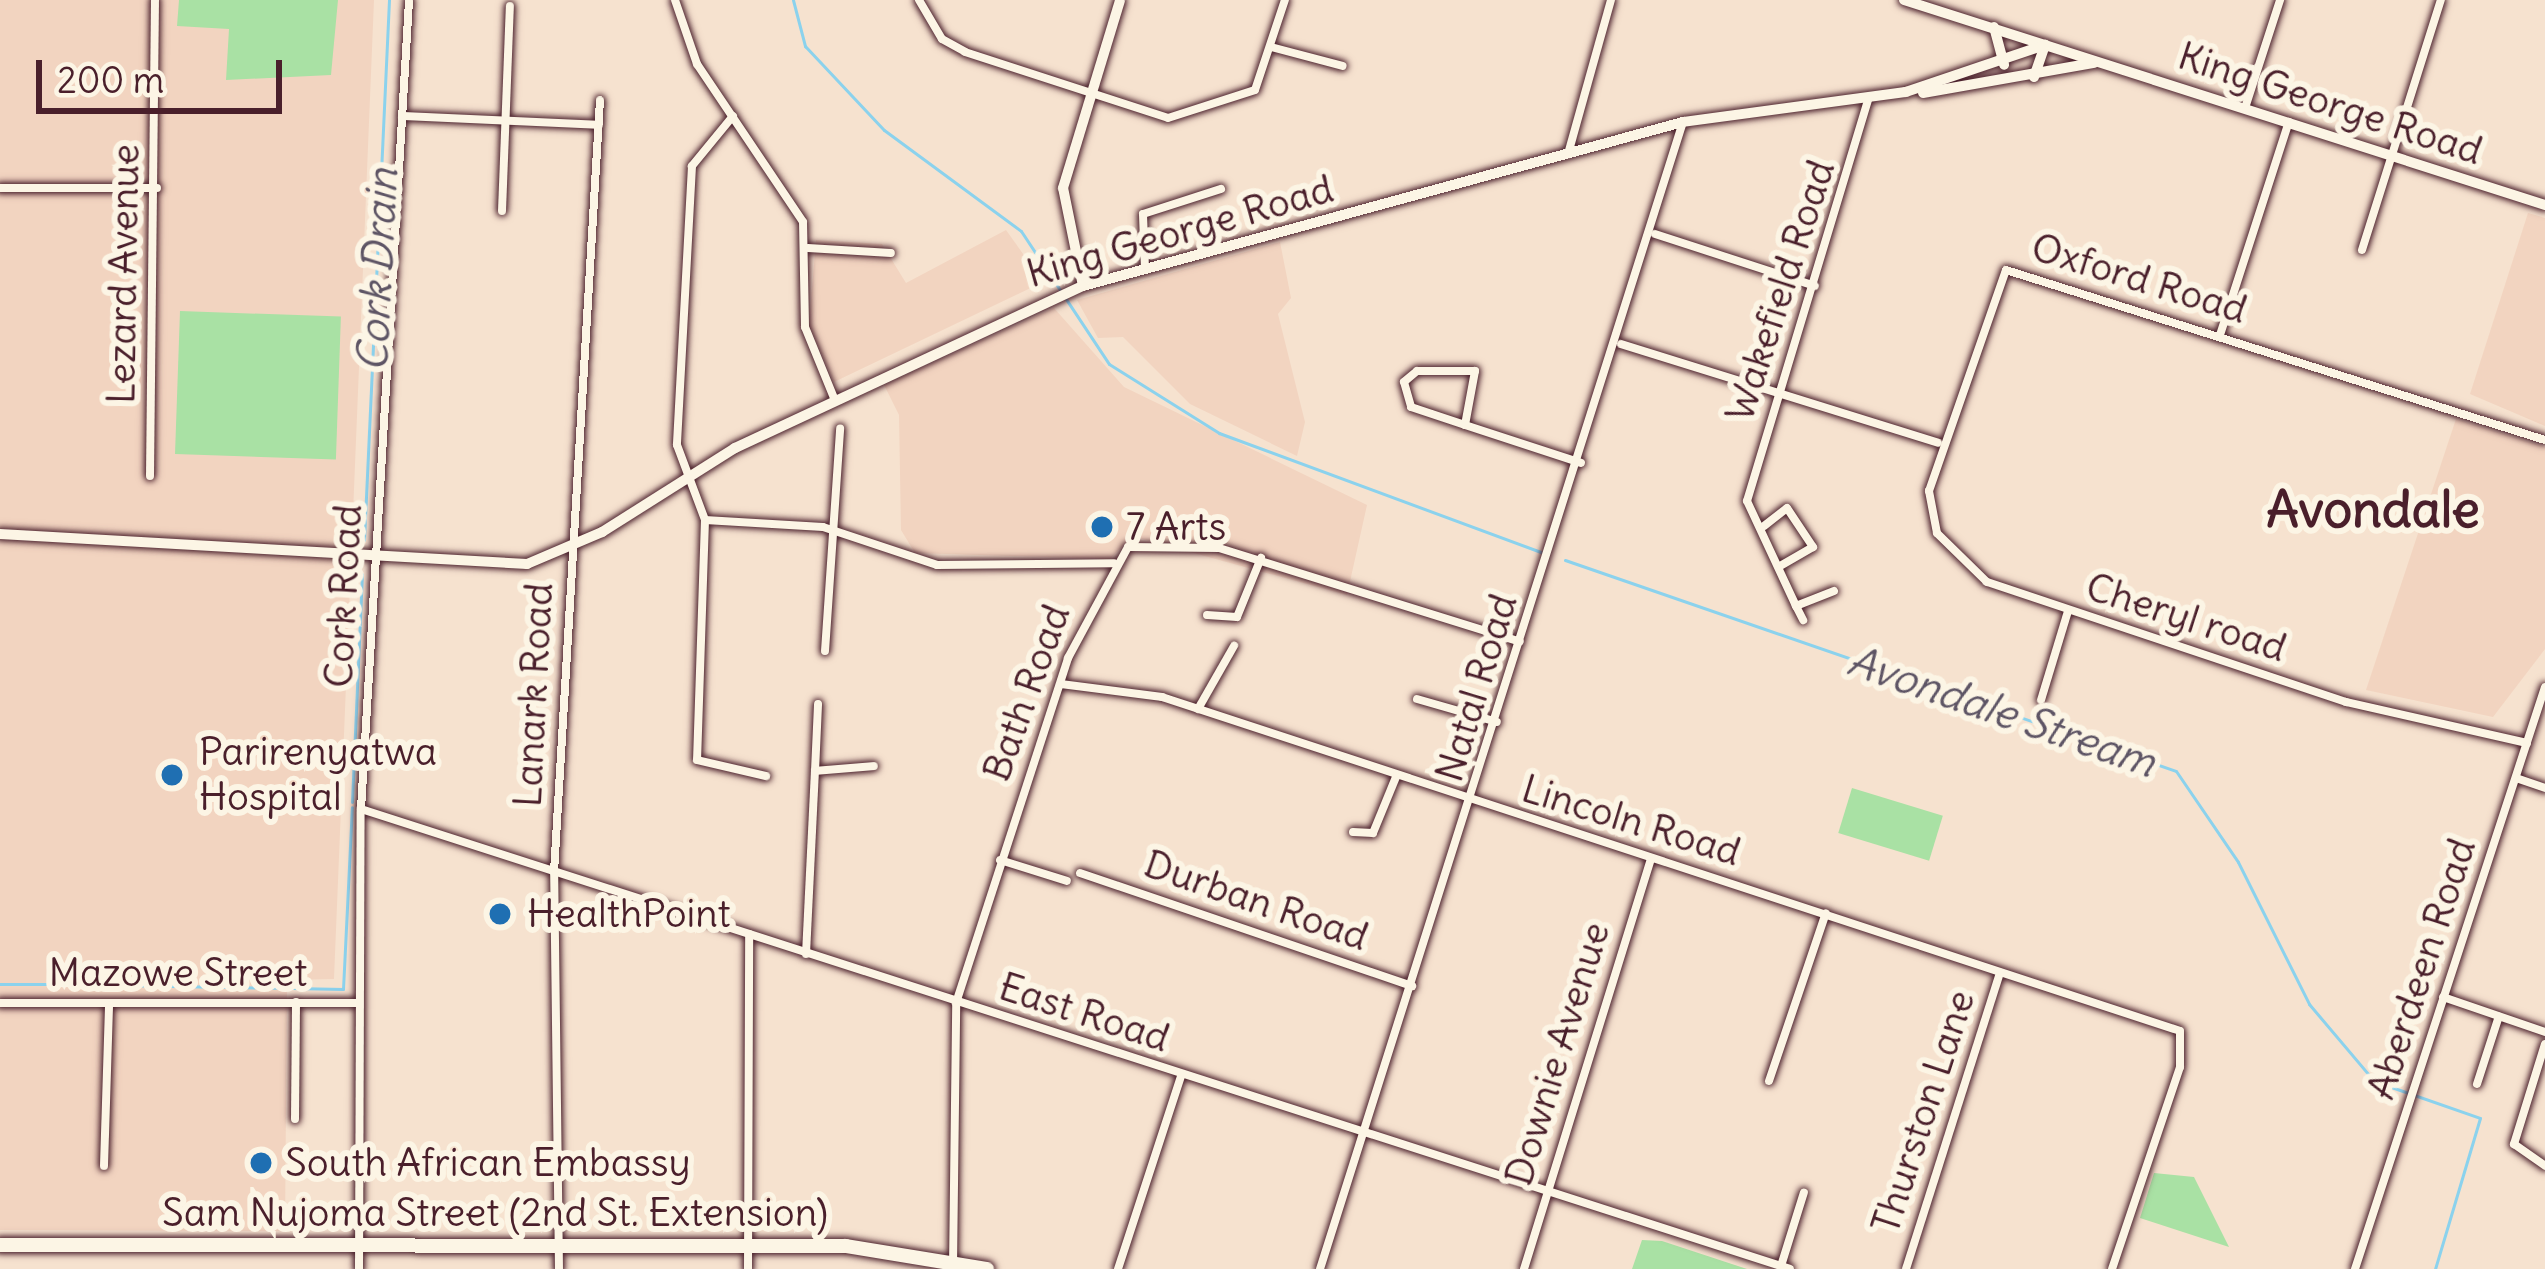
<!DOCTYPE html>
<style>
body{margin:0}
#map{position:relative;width:2545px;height:1269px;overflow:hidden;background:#f6e2cf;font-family:Delius,sans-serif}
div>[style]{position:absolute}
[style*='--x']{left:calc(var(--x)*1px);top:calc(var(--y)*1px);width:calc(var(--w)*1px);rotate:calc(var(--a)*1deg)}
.built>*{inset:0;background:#f2d4c0}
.green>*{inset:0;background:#a9e1a4;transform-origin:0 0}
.stream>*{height:3px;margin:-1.5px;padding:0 1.5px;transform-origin:1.5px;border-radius:1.5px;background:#8bd2ed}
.roads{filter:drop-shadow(0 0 3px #4a1f2b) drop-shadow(0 0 3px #4a1f2b)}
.street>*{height:8px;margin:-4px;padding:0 4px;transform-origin:4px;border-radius:4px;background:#fcf5e5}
.secondary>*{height:10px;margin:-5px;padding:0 5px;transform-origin:5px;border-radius:5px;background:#fcf5e5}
.highway>*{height:14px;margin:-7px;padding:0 7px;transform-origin:7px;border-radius:7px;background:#fcf5e5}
.dots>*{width:33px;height:33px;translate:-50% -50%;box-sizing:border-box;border:6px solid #fcf5e5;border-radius:50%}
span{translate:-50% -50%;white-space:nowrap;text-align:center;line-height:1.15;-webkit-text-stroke:12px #fcf5e5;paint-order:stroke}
.street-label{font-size:39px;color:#4a1f2b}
.poi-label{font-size:39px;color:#4a1f2b}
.left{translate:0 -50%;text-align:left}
.water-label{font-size:42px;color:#5e5565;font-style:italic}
.district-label{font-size:51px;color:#4a1f2b;font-weight:700}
.scale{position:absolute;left:36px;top:60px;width:246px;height:54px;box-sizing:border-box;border:6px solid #4a1f2b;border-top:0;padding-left:15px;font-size:36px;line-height:42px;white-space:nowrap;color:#4a1f2b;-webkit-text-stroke:9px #fcf5e5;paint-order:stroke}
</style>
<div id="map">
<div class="built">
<i style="clip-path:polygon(0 0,374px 0,334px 979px,287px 980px,285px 1231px,0 1230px)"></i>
<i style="clip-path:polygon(2528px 213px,2545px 218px,2545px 426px,2470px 394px)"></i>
<i style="clip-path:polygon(1006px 230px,1043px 282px,834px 382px,809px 325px,816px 240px,882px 244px,906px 283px)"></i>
<i style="clip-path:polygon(1280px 242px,1291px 298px,1278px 314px,1305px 422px,1297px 456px,1190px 404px,1123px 337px,1098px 338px,1077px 300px)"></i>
<i style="clip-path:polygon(1054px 308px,1124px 387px,1367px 505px,1347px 595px,1132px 536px,1110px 559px,915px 553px,901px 530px,899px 415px,884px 385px)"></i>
<i style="clip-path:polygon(2456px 419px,2545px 447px,2545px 649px,2493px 717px,2366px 690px)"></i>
</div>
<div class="green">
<i style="clip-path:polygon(179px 0,338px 0,331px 75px,226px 80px,229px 29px,177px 26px)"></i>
<i style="left:180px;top:311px;width:161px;height:143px;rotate:2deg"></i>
<i style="left:1852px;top:788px;width:95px;height:47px;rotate:17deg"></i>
<i style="clip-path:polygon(2154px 1173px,2194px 1177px,2229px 1247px,2140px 1218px)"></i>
<i style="clip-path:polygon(1642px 1240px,1662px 1241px,1747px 1269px,1632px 1269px)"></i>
</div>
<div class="stream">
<i style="--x:793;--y:0;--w:48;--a:75.4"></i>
<i style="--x:805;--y:46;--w:115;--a:46.8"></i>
<i style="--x:884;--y:130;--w:170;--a:36.4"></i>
<i style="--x:1021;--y:231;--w:159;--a:56.5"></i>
<i style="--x:1109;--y:364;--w:130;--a:32.1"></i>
<i style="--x:1219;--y:433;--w:343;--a:20.3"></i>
<i style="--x:364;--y:540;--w:541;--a:-87.35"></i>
<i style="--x:1565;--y:560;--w:646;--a:19.05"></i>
<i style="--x:2176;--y:771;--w:110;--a:55.7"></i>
<i style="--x:2238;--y:862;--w:159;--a:63.4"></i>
<i style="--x:2309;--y:1004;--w:101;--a:49.8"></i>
<i style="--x:2374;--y:1081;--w:112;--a:19.2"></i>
<i style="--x:2480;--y:1118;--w:158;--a:106.6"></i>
<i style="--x:352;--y:802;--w:228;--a:-87.5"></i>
<i style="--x:0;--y:984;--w:49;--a:0"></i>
<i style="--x:61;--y:984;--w:282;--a:1"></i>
<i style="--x:343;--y:989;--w:182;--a:-87.2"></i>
</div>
<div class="roads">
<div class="street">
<i style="--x:675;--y:0;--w:68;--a:71"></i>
<i style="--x:697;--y:64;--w:190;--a:56.1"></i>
<i style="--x:803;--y:222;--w:105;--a:88.9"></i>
<i style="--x:805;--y:327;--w:77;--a:67.8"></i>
<i style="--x:919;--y:0;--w:45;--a:59.5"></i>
<i style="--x:942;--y:39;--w:26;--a:29"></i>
<i style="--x:965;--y:52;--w:213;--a:18"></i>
<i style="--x:1168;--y:118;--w:91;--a:-17.8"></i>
<i style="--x:1255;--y:90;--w:95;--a:-71.6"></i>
<i style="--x:1271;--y:47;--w:74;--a:14.8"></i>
<i style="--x:2245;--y:108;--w:114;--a:-72"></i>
<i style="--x:402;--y:116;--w:197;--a:2.6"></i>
<i style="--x:733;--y:116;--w:65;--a:129.4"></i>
<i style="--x:692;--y:166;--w:279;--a:93.1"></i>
<i style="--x:677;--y:445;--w:80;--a:69.5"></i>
<i style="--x:705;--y:520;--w:240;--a:91.9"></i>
<i style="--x:697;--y:760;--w:71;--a:13.1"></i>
<i style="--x:1568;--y:154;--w:160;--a:-74.4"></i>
<i style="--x:0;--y:188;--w:157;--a:0"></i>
<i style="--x:502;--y:211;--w:205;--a:-87.8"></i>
<i style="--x:1655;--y:234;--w:168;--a:18"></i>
<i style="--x:808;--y:248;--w:83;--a:3.4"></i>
<i style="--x:2362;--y:250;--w:262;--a:-72.5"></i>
<i style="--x:1145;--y:269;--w:55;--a:-92.1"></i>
<i style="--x:1143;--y:214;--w:82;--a:-17.8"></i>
<i style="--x:2220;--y:335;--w:224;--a:-72.1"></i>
<i style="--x:1621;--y:344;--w:332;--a:17.3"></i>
<i style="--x:1465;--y:425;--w:55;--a:-79.5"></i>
<i style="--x:1475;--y:371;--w:58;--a:180"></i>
<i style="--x:1417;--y:371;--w:17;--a:140"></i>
<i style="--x:1404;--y:382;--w:26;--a:74"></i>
<i style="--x:1411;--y:407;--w:57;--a:18.4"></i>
<i style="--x:1465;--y:425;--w:122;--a:18.1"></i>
<i style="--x:150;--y:476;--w:476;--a:-89.4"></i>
<i style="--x:705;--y:520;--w:118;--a:3.4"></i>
<i style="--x:823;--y:527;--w:120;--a:18.4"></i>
<i style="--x:937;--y:565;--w:177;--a:-0.6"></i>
<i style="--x:1764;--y:526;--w:29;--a:-38"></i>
<i style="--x:1787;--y:508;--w:47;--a:56.3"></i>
<i style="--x:1813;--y:547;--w:38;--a:150"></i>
<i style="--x:1834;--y:591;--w:41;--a:158.5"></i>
<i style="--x:1796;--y:606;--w:116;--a:-115"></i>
<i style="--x:1747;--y:501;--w:420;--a:-73.2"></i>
<i style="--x:1796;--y:606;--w:16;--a:63"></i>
<i style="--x:1207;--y:615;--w:30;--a:4"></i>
<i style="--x:1237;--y:617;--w:64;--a:-67.9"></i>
<i style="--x:825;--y:651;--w:223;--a:-86.1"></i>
<i style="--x:1061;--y:684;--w:102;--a:7.3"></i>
<i style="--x:1162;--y:697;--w:1071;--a:18.16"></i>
<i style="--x:2180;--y:1031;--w:36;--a:90"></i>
<i style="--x:2180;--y:1067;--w:213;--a:108.6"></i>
<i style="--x:1417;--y:699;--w:83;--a:16"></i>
<i style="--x:2041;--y:700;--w:93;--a:-73.1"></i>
<i style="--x:1198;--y:709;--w:73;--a:-60.3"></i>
<i style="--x:2527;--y:743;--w:186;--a:-167.2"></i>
<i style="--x:2346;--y:702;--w:379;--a:-161.5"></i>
<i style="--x:1987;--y:582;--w:70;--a:-135.6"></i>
<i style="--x:1937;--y:533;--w:43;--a:-100.8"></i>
<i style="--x:1929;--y:491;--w:234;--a:-70.8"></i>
<i style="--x:2006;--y:270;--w:565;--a:17.51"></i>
<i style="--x:815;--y:771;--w:67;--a:-87.4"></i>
<i style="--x:2516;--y:778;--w:31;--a:19"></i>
<i style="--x:361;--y:809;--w:1501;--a:17.84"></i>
<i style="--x:1353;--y:832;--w:20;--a:3"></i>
<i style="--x:1373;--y:833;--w:61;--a:-67.7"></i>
<i style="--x:1000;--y:860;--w:70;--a:17.4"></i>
<i style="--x:1080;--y:873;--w:351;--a:18.8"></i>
<i style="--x:806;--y:954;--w:183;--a:-87.2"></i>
<i style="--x:815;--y:771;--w:59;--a:-4.8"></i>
<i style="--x:2443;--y:997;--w:108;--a:18.9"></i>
<i style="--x:0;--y:1003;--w:357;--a:0"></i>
<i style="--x:2545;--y:1044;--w:105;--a:107.2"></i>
<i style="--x:2514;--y:1144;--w:38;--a:35"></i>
<i style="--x:1769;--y:1081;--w:177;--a:-71.3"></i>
<i style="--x:2477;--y:1084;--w:71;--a:-72.1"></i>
<i style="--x:295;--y:1119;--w:117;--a:-89.5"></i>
<i style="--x:104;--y:1166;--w:161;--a:-88.2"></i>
<i style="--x:1781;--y:1266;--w:77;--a:-72.7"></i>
<i style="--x:953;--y:1267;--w:264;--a:-89.3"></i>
<i style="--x:956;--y:1003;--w:363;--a:-72"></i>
<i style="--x:1068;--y:658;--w:126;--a:-61.6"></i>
<i style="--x:1128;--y:547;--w:91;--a:0.6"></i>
<i style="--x:1219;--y:548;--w:315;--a:17.3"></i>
<i style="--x:359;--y:1269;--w:460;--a:-89.8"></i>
<i style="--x:361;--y:809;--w:810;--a:-86.6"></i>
<i style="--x:559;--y:1269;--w:397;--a:-90.7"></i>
<i style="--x:554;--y:872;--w:773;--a:-86.59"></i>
<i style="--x:748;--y:1269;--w:335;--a:-89.8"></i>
<i style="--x:1118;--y:1269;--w:203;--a:-71.9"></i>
<i style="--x:1320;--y:1269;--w:1203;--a:-72.44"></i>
<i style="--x:1524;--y:1269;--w:430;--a:-72.8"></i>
<i style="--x:1906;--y:1269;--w:311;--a:-72.4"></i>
<i style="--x:2355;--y:1269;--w:612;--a:-71.92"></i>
</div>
<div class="secondary">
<i style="--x:1904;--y:0;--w:673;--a:17.73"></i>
<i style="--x:1994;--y:27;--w:39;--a:75"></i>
<i style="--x:2034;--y:77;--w:34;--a:-71"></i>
<i style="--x:1923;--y:93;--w:174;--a:-10"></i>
<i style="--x:1083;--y:286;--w:100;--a:-101.5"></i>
<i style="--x:1063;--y:188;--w:196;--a:-73.1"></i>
<i style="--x:0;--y:534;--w:528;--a:3.26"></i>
<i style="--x:527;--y:564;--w:82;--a:-23.1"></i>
<i style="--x:602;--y:532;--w:157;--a:-32.3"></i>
<i style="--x:735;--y:448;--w:384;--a:-25"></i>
<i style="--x:1083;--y:286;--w:622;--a:-15.29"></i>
<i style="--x:1683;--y:122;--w:225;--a:-7.7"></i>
<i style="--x:1906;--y:92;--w:147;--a:-18.7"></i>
</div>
<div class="highway">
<i style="--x:0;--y:1245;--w:846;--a:0.07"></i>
<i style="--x:846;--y:1246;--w:143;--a:9.3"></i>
</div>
</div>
<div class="dots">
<i style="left:1102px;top:527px;background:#1f6fb2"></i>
<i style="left:172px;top:775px;background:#1f6fb2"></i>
<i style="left:500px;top:914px;background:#1f6fb2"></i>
<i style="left:261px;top:1163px;background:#1f6fb2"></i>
</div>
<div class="street-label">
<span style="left:2330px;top:104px;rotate:18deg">King George Road</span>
<span style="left:1180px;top:232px;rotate:-16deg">King George Road</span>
<span style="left:124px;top:274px;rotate:-89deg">Lezard Avenue</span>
<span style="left:2139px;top:279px;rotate:17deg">Oxford Road</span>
<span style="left:1781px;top:291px;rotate:-72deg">Wakefield Road</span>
<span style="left:344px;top:596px;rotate:-87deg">Cork Road</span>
<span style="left:2186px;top:618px;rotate:18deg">Cheryl road</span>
<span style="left:1477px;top:688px;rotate:-73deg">Natal Road</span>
<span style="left:1027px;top:693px;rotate:-70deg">Bath Road</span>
<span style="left:534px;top:695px;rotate:-87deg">Lanark Road</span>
<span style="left:1631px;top:821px;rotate:17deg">Lincoln Road</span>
<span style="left:1256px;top:901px;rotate:19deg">Durban Road</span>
<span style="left:2422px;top:969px;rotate:-72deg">Aberdeen Road</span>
<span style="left:178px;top:973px">Mazowe Street</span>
<span style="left:1084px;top:1013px;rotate:18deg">East Road</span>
<span style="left:1558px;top:1054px;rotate:-73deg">Downie Avenue</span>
<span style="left:1924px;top:1112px;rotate:-72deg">Thurston Lane</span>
<span style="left:495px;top:1213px">Sam Nujoma Street (2nd St. Extension)</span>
</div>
<div class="poi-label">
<span class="left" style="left:1126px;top:527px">7 Arts</span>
<span class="left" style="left:199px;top:775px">Parirenyatwa<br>Hospital</span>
<span class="left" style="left:527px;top:914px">HealthPoint</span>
<span class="left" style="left:285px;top:1163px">South African Embassy</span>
</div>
<div class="water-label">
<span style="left:377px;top:270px;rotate:-87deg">Cork Drain</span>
<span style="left:2002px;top:711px;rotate:19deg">Avondale Stream</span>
</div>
<div class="district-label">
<span style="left:2373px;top:509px">Avondale</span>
</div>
<div class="scale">200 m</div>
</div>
